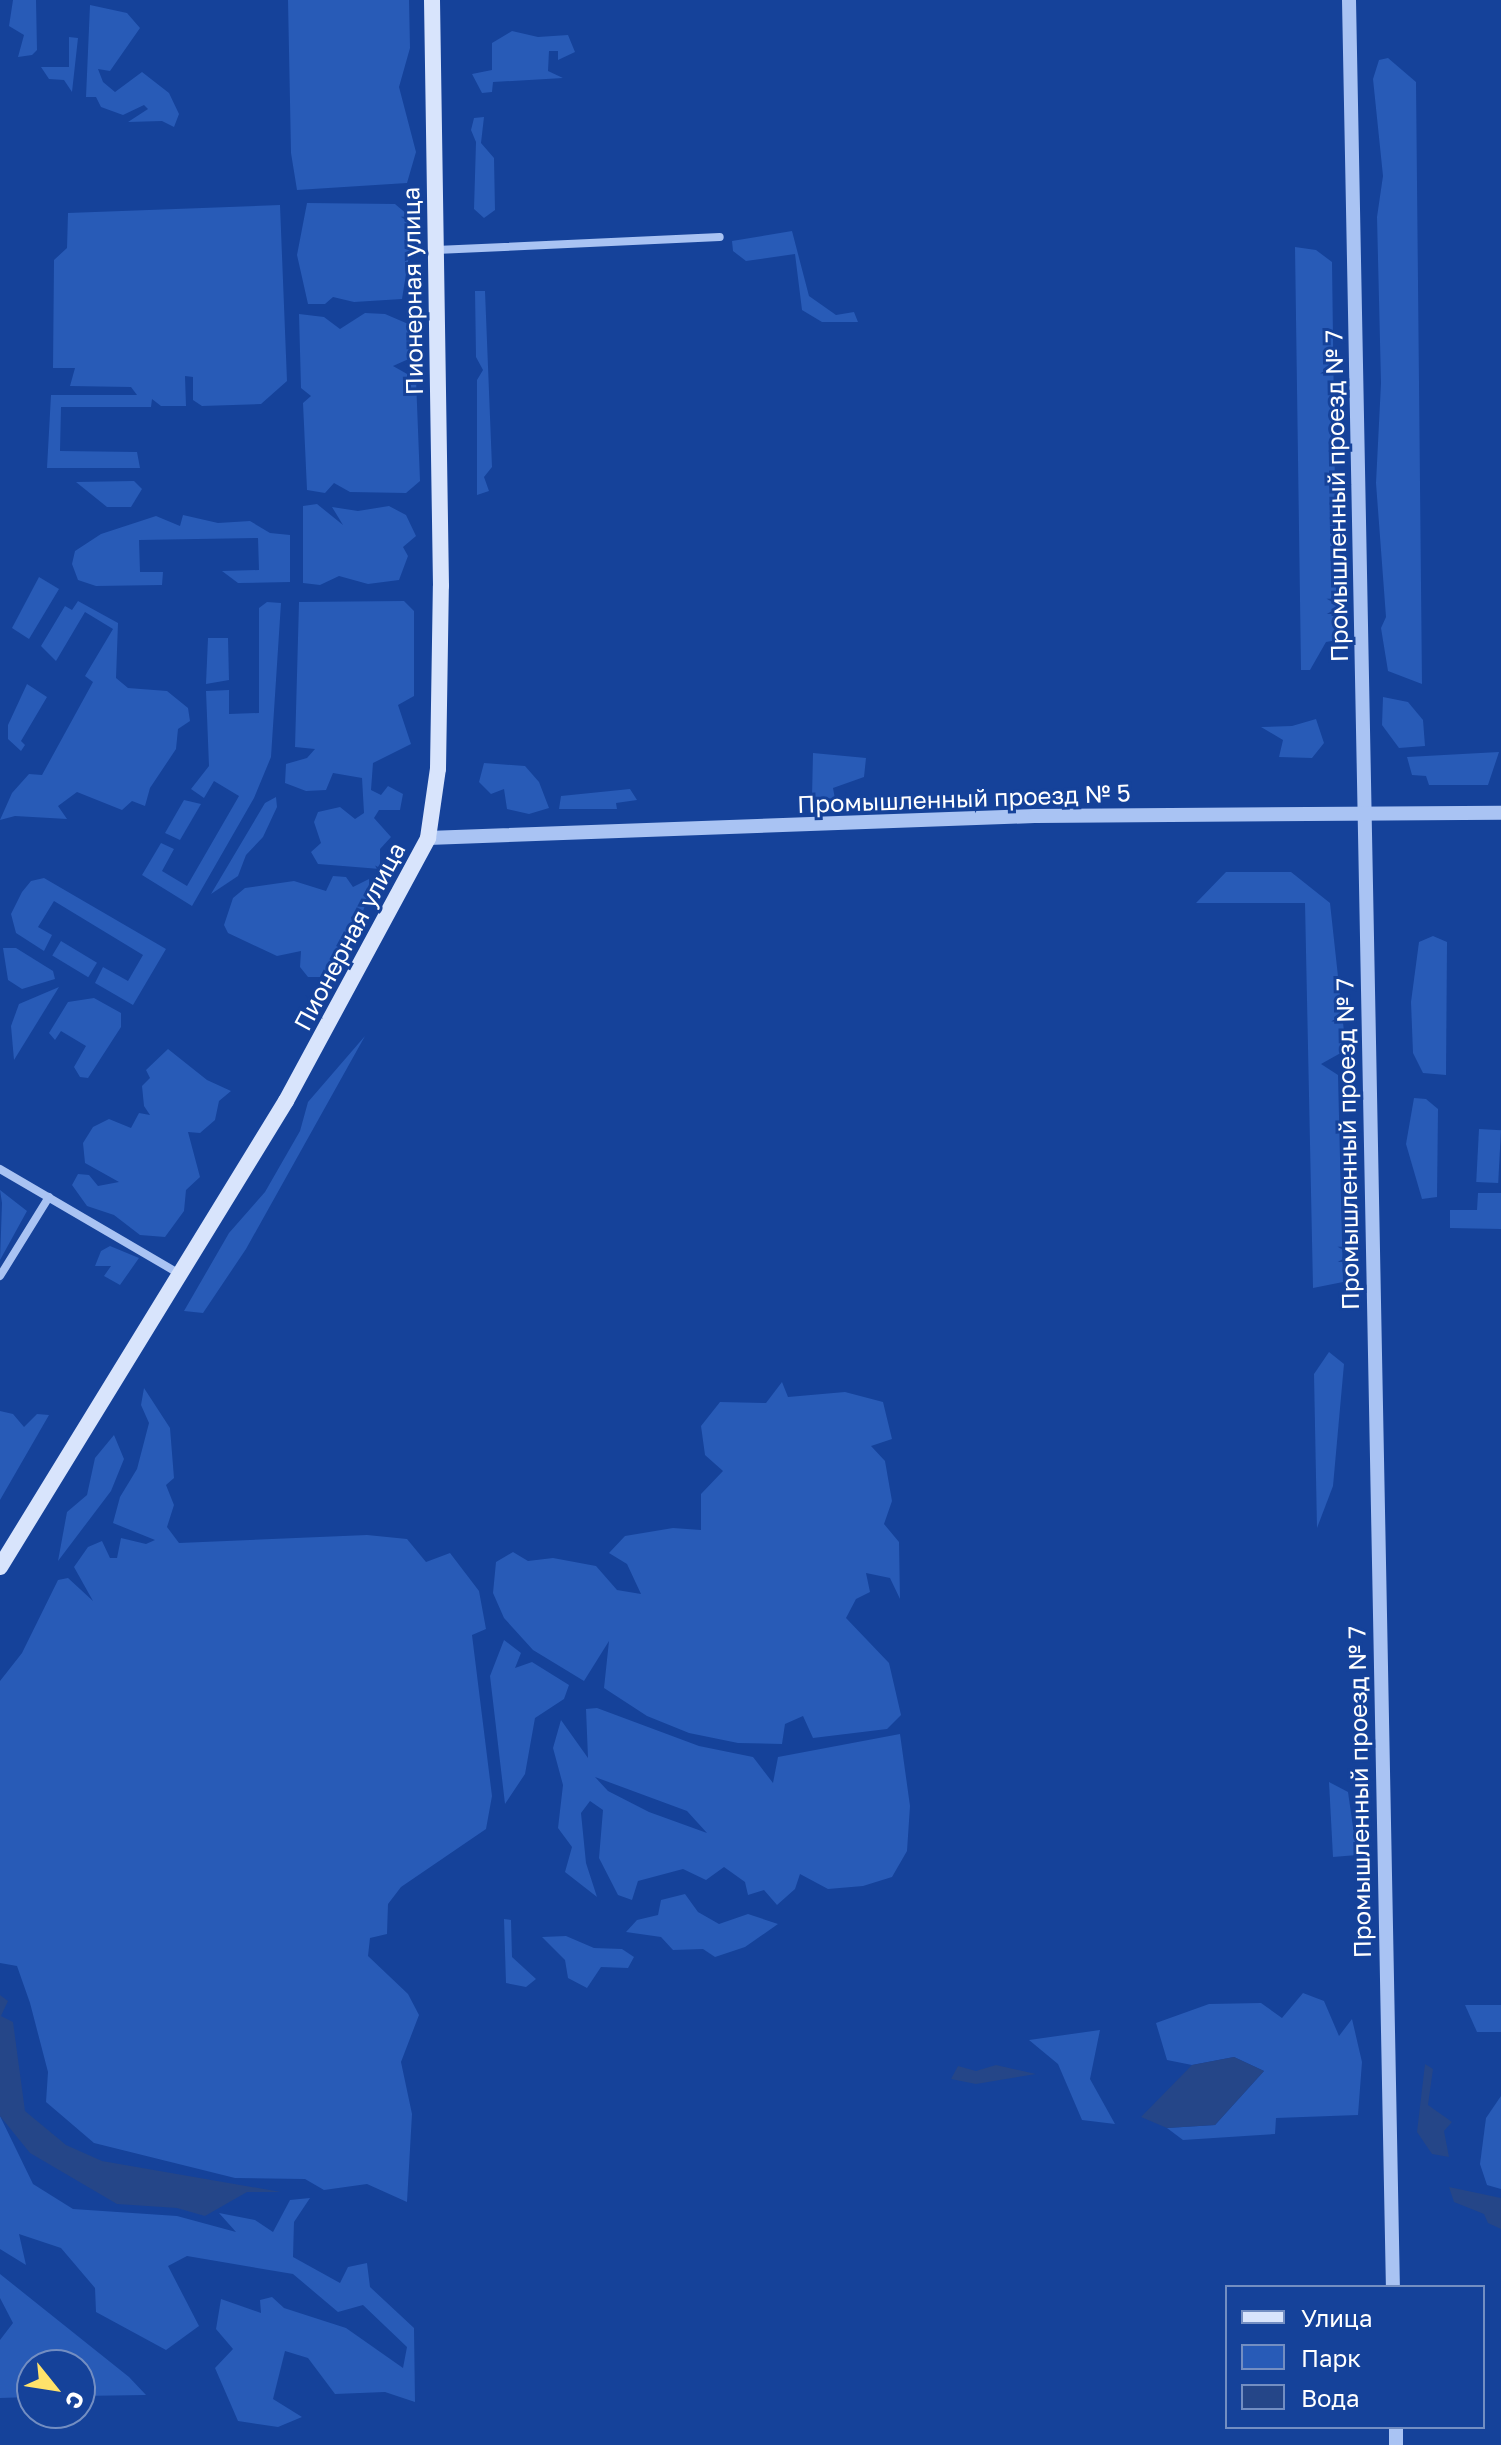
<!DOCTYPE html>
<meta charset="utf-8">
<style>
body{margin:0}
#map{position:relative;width:1501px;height:2445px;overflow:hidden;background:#15429a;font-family:"Golos Text",sans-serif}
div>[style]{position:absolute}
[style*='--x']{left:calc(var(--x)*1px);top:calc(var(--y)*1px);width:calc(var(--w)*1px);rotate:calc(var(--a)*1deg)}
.green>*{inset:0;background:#285bb7;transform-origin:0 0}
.water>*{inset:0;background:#254688}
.minor>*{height:8px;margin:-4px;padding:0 4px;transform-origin:4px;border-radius:4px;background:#a9c3f3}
.tertiary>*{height:14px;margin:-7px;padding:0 7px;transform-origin:7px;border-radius:7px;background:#a9c3f3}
.secondary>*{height:16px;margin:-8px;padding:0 8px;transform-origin:8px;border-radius:8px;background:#d8e4fc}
span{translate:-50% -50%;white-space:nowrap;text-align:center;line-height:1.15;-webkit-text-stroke:6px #15429a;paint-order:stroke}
.street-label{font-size:24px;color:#fff}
.legend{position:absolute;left:1225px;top:2285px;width:260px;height:144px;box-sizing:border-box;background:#15429a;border:2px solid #738ec2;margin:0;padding:10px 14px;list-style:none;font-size:24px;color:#fff}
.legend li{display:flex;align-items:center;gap:16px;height:40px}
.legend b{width:40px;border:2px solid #738ec2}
.north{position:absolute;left:16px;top:2349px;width:80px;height:80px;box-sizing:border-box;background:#15429a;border:2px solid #738ec2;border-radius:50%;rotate:120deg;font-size:22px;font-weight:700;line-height:32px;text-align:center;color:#fff}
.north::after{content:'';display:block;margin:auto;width:28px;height:36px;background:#ffe26a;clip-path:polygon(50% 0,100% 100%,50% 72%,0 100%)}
</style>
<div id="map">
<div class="green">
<i style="clip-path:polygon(13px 0,36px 0,37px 50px,32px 55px,18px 57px,24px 35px,9px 26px)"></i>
<i style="clip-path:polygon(288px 0,409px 0,410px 48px,399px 87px,416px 152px,407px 183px,297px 190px,291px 153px)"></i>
<i style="clip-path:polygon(90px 5px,127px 13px,140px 28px,110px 71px,98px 69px,103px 82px,115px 92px,142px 72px,169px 93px,179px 114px,174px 127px,162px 121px,128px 122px,148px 109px,144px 105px,123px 115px,101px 107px,96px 97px,86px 97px)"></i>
<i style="clip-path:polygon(512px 31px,538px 37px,568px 35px,575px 52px,558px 60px,558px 51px,549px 51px,548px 71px,563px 78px,493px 82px,492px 92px,482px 93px,472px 74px,492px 70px,492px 43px)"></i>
<i style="clip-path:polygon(69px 37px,78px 38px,72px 92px,64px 80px,49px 79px,41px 67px,69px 67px)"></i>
<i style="clip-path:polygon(1388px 58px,1416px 82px,1422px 684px,1388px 671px,1381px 628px,1386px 617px,1376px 483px,1381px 383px,1377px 217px,1383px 176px,1373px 79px,1379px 60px)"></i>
<i style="clip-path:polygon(484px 117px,481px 143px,494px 158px,495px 210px,484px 218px,474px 209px,476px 142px,471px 130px,474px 118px)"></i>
<i style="clip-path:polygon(307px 203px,395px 204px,408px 215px,410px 249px,402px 299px,354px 302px,333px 297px,325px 304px,308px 304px,297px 255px)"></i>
<i style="clip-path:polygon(280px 205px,287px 381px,261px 404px,202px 406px,193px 400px,193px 377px,185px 376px,186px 406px,161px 406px,152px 399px,151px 407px,61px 407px,60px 451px,137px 452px,140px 468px,47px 468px,51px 395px,137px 395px,131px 387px,70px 386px,75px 368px,53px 368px,54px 260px,67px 248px,68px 213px)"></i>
<i style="clip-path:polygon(792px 231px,809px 296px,836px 315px,854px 312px,858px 322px,822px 322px,802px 310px,795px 254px,746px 261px,733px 251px,732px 241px)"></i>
<i style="clip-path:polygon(1295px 247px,1316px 250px,1332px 262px,1337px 640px,1326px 642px,1310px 670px,1301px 670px)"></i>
<i style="clip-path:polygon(475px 291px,485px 291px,492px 467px,484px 477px,489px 491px,477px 495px,477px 380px,483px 370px,476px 357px)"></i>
<i style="clip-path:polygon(365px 313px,385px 314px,413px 326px,413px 357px,393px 366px,416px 379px,420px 481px,406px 493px,350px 492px,334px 483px,325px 493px,307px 490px,303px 403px,311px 396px,301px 388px,299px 314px,324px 317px,340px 329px)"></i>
<i style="clip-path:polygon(134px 481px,142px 489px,131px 507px,107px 507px,76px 482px)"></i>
<i style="clip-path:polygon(317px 504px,343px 525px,332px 507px,358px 511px,389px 506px,406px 515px,416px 536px,403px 547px,408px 556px,399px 580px,368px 584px,339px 576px,320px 585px,303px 583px,303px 506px)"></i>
<i style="clip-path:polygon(183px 515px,218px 523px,250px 521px,270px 533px,290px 535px,290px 582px,238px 583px,222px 571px,259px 570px,258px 538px,139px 540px,140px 572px,163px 572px,162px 585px,96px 586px,78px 580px,72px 564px,75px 551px,101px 534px,156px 516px,180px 526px)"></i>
<i style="clip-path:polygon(39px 577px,59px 589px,29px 639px,12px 628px)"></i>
<i style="clip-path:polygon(78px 601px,118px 623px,116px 678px,128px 688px,167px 691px,188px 708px,190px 721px,178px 729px,176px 749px,150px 788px,145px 806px,132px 801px,122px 810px,77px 792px,58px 806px,67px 819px,15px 816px,0 820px,12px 793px,29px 774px,42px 775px,93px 682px,85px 676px,113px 629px,85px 612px,56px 661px,41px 646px,65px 606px,72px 610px)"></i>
<i style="clip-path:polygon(404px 601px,414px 611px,414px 696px,398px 705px,411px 744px,373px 763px,371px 790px,381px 795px,388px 786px,403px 794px,400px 810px,379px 810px,374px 818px,391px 837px,380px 849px,380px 869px,318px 864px,311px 852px,321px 843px,314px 822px,318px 812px,340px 807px,355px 819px,364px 813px,362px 778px,333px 773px,326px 790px,306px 791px,285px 783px,286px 764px,307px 758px,315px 749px,295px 747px,299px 602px)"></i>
<i style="clip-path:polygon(267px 602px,281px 603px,271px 757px,254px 798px,192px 906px,142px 875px,161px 843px,174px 849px,162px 871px,187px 886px,239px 796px,214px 781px,204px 798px,191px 789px,209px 766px,206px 691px,229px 690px,229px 714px,259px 713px,259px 608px)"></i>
<i style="clip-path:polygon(208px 638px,228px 638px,229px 680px,206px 684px)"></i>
<i style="clip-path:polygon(27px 684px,47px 697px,21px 741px,25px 745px,21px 751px,8px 739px,8px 725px)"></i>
<i style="clip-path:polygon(1383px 697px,1408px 702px,1423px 720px,1425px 746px,1399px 748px,1382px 725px)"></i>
<i style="clip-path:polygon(1316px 719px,1324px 743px,1312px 758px,1279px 757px,1283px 740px,1261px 727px,1292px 726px)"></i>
<i style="clip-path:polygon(1499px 752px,1488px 785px,1429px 785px,1426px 776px,1412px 775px,1407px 757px)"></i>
<i style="clip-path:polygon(813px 753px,866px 758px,864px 777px,833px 788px,835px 799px,812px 797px)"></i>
<i style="clip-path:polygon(484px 763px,525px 766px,539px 782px,549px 808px,529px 814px,507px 809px,504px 789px,491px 794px,479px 782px)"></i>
<i style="clip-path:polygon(630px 789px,637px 800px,616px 803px,617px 809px,559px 809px,561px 796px)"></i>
<i style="clip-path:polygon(276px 797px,277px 807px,263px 837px,246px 855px,238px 876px,211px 894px,265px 803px)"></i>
<i style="clip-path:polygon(184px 800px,201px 804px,180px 840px,165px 833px)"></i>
<i style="clip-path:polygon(1226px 872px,1291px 872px,1330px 903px,1346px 1050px,1321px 1064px,1338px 1075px,1343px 1282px,1313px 1288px,1305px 903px,1196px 903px)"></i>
<i style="clip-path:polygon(333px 876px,346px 877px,353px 887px,369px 879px,369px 895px,363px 911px,351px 917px,354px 927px,324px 977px,308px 977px,300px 967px,301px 951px,277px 956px,228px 933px,224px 925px,233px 898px,245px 888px,294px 881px,326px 891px)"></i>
<i style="clip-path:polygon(44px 878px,166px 949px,133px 1005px,95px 983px,103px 967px,128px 981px,143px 955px,54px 901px,38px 927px,52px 935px,44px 951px,16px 933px,11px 914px,22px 892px,31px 881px)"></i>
<i style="clip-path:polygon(1433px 936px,1447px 942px,1446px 1075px,1423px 1073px,1413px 1053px,1411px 1002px,1419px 942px)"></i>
<i style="left:61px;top:941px;width:42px;height:17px;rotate:31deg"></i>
<i style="clip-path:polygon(3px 948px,16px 948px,53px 971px,55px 979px,22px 989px,8px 980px)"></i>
<i style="clip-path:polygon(59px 987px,14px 1060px,11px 1026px,19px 1004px)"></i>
<i style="clip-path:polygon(94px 998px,121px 1013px,121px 1027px,88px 1078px,80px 1077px,74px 1067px,86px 1046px,61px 1031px,55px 1040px,49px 1033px,68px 1002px)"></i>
<i style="clip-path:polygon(365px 1036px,246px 1249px,203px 1313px,184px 1311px,229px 1233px,265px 1192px,300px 1131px,308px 1102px)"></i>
<i style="clip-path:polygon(168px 1049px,207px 1080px,231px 1091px,219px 1101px,215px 1120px,200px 1133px,188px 1132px,200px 1177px,186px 1190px,184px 1211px,165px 1237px,140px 1235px,114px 1215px,87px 1206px,72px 1185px,78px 1174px,89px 1175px,98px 1186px,119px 1182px,85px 1163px,83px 1143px,93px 1127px,109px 1119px,131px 1128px,139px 1113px,150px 1115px,144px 1106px,142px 1086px,150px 1078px,146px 1070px)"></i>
<i style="clip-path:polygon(1414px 1098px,1426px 1099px,1438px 1109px,1437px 1197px,1422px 1199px,1406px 1144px)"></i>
<i style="left:1479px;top:1129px;width:22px;height:53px;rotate:3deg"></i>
<i style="clip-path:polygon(0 1190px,27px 1211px,0 1260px,2px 1203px)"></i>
<i style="clip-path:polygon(1478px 1193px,1501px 1193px,1501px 1229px,1450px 1228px,1450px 1210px,1477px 1210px)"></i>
<i style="clip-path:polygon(110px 1246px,139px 1258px,120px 1285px,104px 1276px,111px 1266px,95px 1266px,101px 1251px)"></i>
<i style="clip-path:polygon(1329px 1352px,1344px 1364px,1333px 1486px,1317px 1528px,1314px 1374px)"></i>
<i style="clip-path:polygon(782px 1382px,788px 1397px,845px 1392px,883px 1402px,892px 1439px,871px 1446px,885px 1461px,892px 1501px,884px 1524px,899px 1542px,900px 1599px,890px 1578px,866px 1573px,870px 1592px,856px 1599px,846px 1618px,889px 1663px,901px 1715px,887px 1729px,813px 1738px,803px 1716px,785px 1724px,782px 1744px,738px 1743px,689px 1733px,647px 1716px,604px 1688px,609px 1641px,584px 1681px,533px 1650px,504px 1618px,493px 1593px,496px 1562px,513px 1552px,528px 1561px,553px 1558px,596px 1566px,617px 1590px,641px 1594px,627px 1564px,609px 1553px,625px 1536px,673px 1528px,701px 1530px,701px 1494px,723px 1471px,705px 1455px,701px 1426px,720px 1402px,766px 1403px)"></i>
<i style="clip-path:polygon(144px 1388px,170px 1428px,174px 1478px,166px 1485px,174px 1505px,167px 1527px,179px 1543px,367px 1535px,407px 1539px,426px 1562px,450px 1553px,479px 1591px,486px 1629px,472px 1635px,492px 1796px,486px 1829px,401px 1887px,388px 1904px,387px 1934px,370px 1938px,368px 1956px,408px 1994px,419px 2015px,401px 2062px,412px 2114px,407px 2202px,367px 2184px,324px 2190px,305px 2179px,235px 2178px,94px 2143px,46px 2102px,48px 2072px,30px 2003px,17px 1966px,0 1963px,0 1681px,22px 1653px,58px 1580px,68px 1578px,93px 1601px,74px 1567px,88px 1547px,102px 1541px,110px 1558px,117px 1558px,121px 1538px,146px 1544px,155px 1540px,113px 1523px,120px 1497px,137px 1469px,149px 1423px,141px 1405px)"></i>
<i style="clip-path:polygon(0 1411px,13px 1414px,24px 1427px,37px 1414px,49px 1415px,0 1500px)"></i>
<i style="clip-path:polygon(114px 1435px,124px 1459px,111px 1491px,58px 1561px,67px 1512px,87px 1495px,95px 1458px)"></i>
<i style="clip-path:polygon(504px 1640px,521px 1653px,515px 1668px,532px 1662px,569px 1685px,564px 1699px,535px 1718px,525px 1774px,505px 1804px,490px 1676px)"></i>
<i style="clip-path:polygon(evenodd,597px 1708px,699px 1746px,753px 1757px,773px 1783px,778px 1757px,900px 1734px,910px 1806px,907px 1851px,892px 1877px,863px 1886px,828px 1889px,800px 1874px,795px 1889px,777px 1905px,764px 1890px,748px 1895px,745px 1882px,724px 1867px,706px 1880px,683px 1869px,638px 1881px,632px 1900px,618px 1895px,599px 1858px,603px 1810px,590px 1801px,581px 1813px,586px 1863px,597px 1897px,565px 1872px,572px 1847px,558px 1828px,563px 1785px,553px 1748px,561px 1720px,588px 1758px,586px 1709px,597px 1708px,595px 1777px,687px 1811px,707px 1833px,649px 1812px,608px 1791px,595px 1777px)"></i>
<i style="clip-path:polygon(1329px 1782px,1348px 1792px,1357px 1855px,1333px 1857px)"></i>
<i style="clip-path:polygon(685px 1894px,698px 1912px,719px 1924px,748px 1914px,778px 1924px,745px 1947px,715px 1957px,703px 1949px,673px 1950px,661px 1937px,626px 1932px,637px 1920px,658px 1915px,661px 1900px)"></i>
<i style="clip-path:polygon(504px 1919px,511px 1920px,512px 1957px,536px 1979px,526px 1987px,506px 1983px)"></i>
<i style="clip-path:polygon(566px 1936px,594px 1948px,622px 1949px,634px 1957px,628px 1968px,601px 1967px,587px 1988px,568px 1978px,565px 1960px,542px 1937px)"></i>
<i style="clip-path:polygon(1303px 1993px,1324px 2001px,1339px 2036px,1352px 2019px,1362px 2062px,1358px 2115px,1276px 2118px,1275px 2134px,1183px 2140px,1167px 2128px,1215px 2125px,1264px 2071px,1234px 2057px,1192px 2065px,1167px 2060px,1156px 2023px,1209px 2004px,1261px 2003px,1282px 2018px)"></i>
<i style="clip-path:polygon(1465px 2005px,1501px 2005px,1501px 2032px,1477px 2032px)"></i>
<i style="clip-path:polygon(1100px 2030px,1090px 2079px,1115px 2124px,1082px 2120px,1058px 2064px,1029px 2040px)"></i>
<i style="clip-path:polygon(1501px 2096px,1501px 2189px,1487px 2185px,1480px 2164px,1486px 2118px)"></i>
<i style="clip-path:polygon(0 2116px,33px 2184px,73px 2209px,177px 2216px,236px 2232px,219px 2213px,255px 2220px,273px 2232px,290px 2200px,310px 2198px,294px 2222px,293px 2257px,340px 2283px,348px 2267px,367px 2263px,370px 2287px,414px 2328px,415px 2402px,385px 2392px,335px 2394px,308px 2358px,285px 2351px,273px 2399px,302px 2417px,278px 2427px,238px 2421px,215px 2368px,233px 2349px,216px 2329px,221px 2299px,261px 2313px,260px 2300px,272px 2297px,284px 2308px,346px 2328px,403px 2368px,407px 2347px,363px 2305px,338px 2312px,293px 2274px,187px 2256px,168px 2266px,199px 2326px,166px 2350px,96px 2312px,95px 2288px,61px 2248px,19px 2234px,26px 2265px,0 2249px)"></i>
<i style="clip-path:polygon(0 2274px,129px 2377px,146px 2395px,80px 2396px,80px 2365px,32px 2365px,32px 2397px,0 2398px,0 2340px,13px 2323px,0 2298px)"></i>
</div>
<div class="water">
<i style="clip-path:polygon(0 1995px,8px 2001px,1px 2016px,13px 2022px,25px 2111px,66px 2145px,102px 2161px,281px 2192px,247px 2192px,205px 2216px,177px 2208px,117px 2204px,30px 2153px,0 2116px)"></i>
<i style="clip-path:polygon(1234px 2057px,1264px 2071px,1215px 2125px,1167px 2128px,1141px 2117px,1192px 2065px)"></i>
<i style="clip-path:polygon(1425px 2064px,1433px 2069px,1428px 2105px,1452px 2122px,1444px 2131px,1449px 2157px,1432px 2154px,1417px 2132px)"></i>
<i style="clip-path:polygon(996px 2065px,1036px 2074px,976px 2084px,951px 2079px,958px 2066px,976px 2071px)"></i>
<i style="clip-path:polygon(1449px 2187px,1501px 2198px,1501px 2229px,1488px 2223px,1484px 2214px,1454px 2202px)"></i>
</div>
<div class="minor">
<i style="--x:436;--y:250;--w:284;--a:-2.6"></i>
<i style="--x:0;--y:1169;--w:208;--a:30.3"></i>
<i style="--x:0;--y:1276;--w:93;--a:-58.2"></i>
</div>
<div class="tertiary">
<i style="--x:1349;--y:0;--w:2287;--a:88.9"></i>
<i style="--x:428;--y:838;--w:607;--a:-2.08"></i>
<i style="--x:1035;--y:816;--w:466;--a:-0.4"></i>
<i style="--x:1396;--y:2427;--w:18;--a:90"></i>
</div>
<div class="secondary">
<i style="--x:0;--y:1567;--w:547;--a:-58.46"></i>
<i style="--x:286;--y:1101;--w:299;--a:-61.6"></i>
<i style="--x:428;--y:838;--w:70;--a:-81.8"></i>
<i style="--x:438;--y:769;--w:183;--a:-89.1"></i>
<i style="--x:441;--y:586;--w:586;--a:-90.88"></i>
</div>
<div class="street-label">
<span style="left:412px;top:291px;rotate:-91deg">Пионерная улица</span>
<span style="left:1336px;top:496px;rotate:-91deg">Промышленный проезд № 7</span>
<span style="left:964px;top:798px;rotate:-2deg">Промышленный проезд № 5</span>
<span style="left:349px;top:936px;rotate:-62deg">Пионерная улица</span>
<span style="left:1347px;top:1144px;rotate:-91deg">Промышленный проезд № 7</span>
<span style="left:1359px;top:1792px;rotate:-91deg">Промышленный проезд № 7</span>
</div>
<ul class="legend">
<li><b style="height:10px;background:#d8e4fc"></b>Улица</li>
<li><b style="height:22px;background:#285bb7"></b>Парк</li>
<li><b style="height:22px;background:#254688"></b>Вода</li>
</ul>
<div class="north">С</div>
</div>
